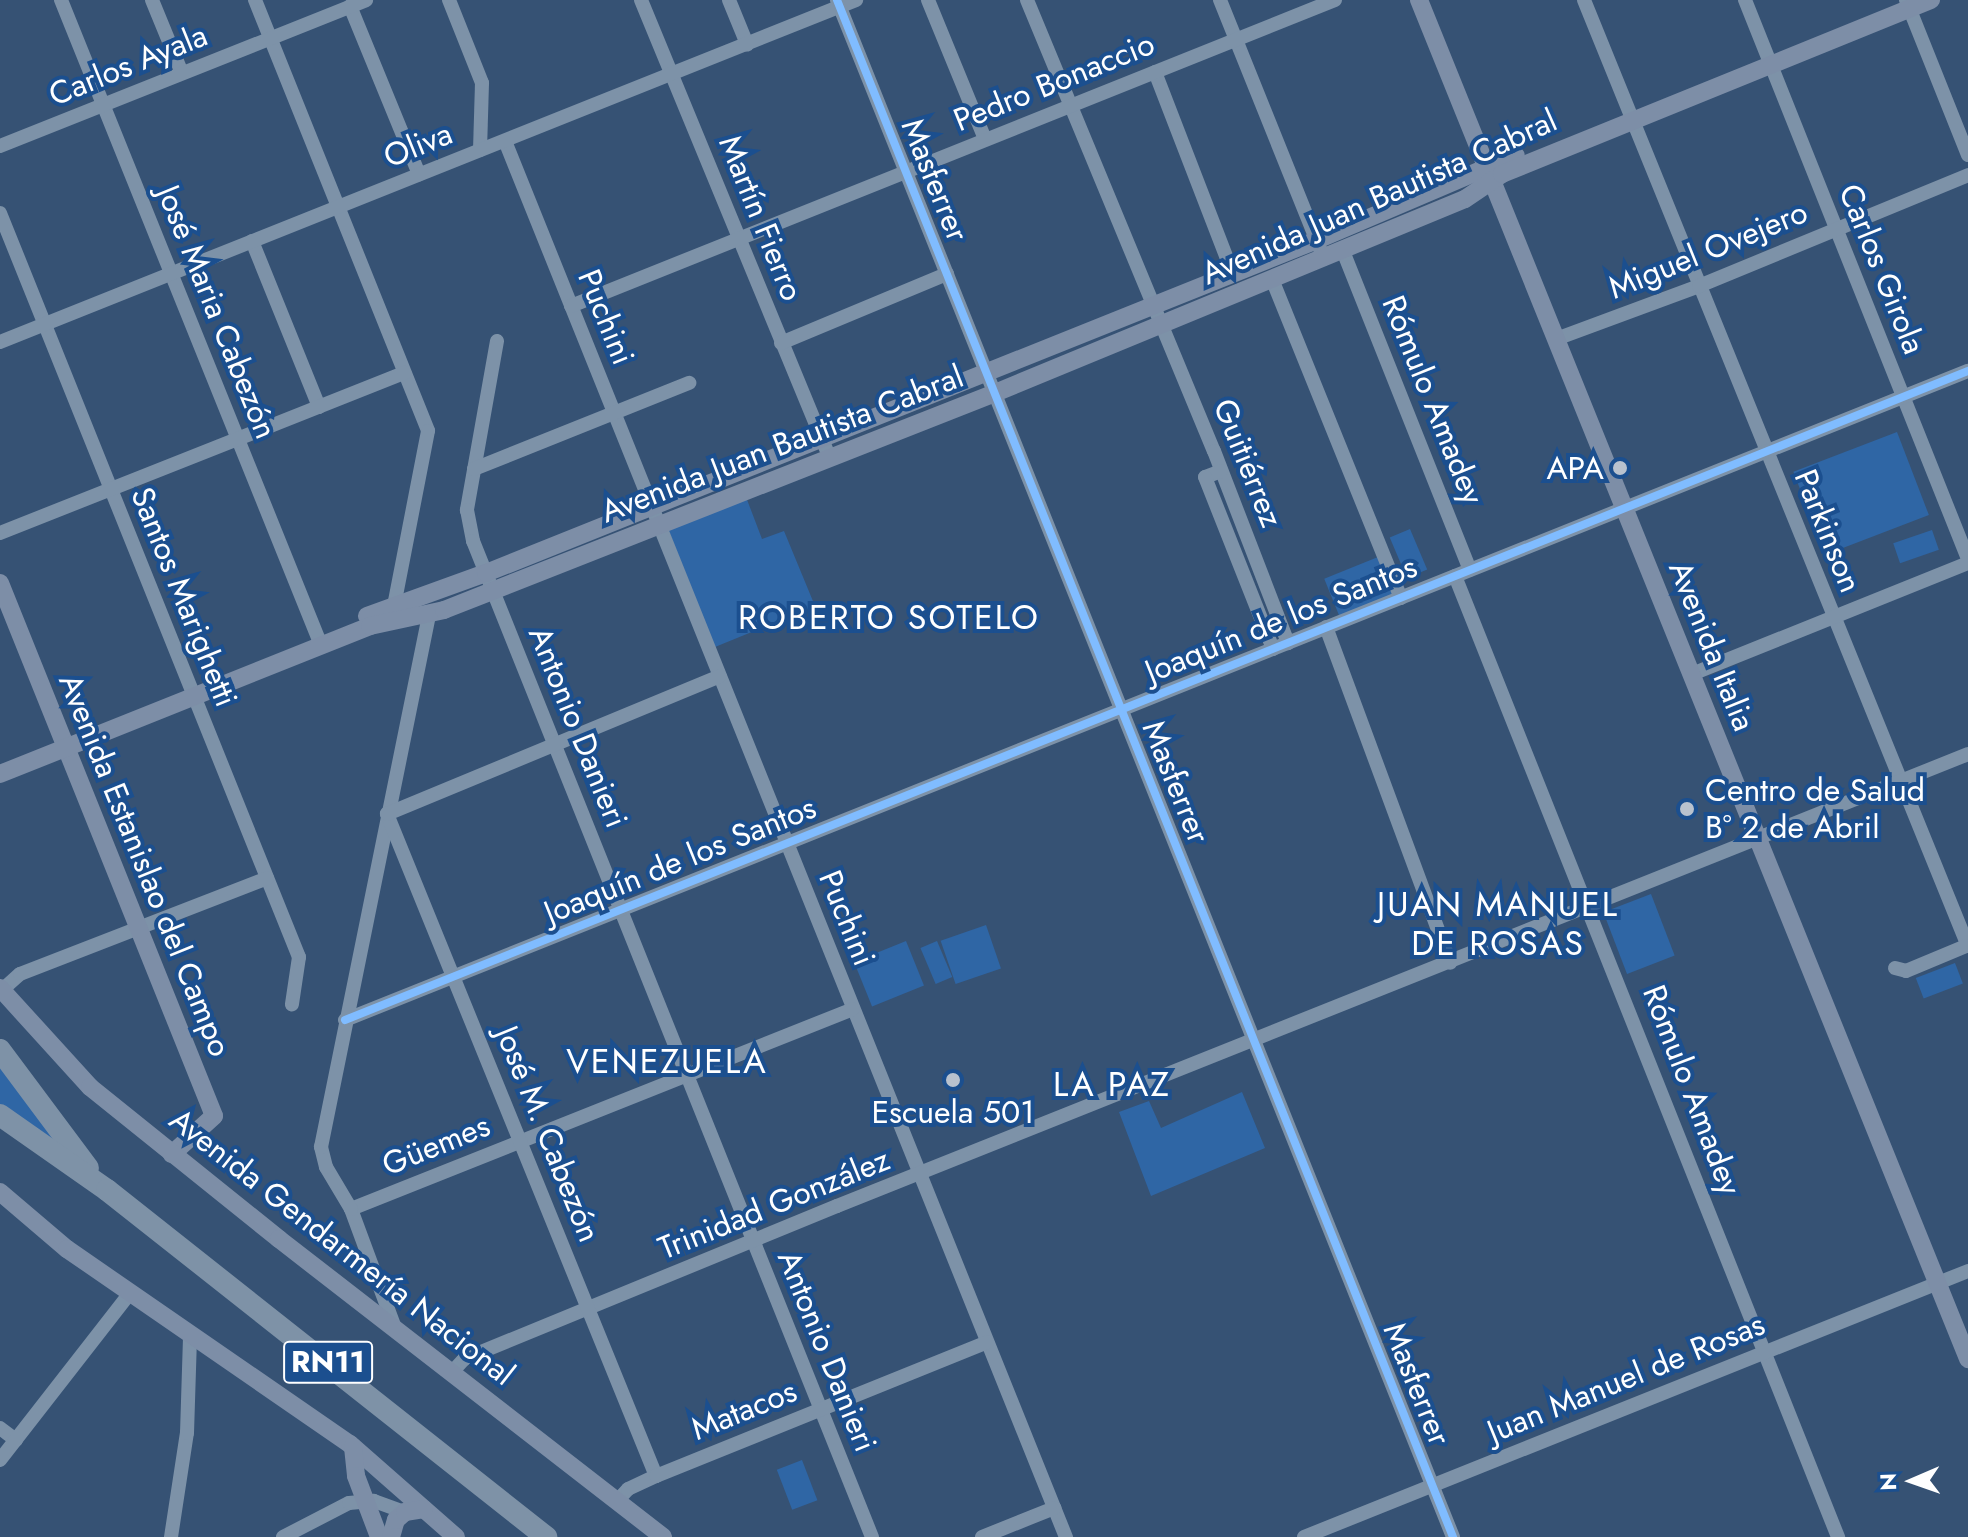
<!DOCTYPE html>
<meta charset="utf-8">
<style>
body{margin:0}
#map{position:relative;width:1968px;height:1537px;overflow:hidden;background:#365274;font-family:Jost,sans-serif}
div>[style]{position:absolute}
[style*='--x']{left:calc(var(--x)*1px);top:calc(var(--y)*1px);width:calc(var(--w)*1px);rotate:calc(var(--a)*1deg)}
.green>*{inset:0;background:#2f66a5;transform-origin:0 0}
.minor>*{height:14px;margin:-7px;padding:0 7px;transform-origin:7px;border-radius:7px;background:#7d92a8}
.major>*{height:18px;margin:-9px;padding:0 9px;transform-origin:9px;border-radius:9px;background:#7d8ea7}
.highway>*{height:22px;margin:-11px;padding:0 11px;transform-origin:11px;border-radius:11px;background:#7e92a7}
.cycleway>*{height:8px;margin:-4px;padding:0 4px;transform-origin:4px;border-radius:4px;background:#80bcff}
.dots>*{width:22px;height:22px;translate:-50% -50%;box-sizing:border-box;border:4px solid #1b4f8f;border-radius:50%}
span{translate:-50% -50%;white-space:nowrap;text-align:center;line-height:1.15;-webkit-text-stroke:8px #1b4f8f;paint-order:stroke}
.shield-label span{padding:2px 6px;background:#1b4f8f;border:2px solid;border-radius:6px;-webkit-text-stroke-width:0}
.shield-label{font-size:30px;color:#fff;font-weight:700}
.street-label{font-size:32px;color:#fff}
.poi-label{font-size:32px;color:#fff}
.right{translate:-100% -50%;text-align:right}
.left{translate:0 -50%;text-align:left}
.neighbourhood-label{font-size:34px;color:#fff;letter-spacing:2px}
.north{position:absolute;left:1872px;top:1441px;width:80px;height:80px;-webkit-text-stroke:6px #1b4f8f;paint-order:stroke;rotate:268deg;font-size:22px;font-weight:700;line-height:32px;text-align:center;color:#fff}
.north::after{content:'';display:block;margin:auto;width:28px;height:36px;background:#fff;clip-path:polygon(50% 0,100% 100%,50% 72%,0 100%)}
</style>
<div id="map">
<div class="green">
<i style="left:1897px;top:432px;width:89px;height:111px;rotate:69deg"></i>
<i style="clip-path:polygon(746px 497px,762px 539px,784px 531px,815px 606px,715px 647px,668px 529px)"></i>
<i style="left:1410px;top:529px;width:44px;height:22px;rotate:67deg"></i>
<i style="left:1932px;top:530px;width:21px;height:41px;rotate:71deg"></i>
<i style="left:1378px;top:557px;width:40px;height:58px;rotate:68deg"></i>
<i style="left:1651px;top:894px;width:66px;height:51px;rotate:69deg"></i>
<i style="left:986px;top:925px;width:46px;height:48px;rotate:71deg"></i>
<i style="left:906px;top:941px;width:48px;height:56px;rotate:68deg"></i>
<i style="left:937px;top:941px;width:39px;height:18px;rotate:67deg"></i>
<i style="left:1955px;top:963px;width:22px;height:42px;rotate:69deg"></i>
<i style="clip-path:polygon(0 1062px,56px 1143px,0 1110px)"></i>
<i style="clip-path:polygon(1242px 1092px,1265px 1148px,1151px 1196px,1119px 1112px,1149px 1101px,1161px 1128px)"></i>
<i style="left:802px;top:1460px;width:43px;height:27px;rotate:69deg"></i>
</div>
<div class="minor">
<i style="--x:61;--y:0;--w:695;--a:68.05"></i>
<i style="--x:152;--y:0;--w:79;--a:67.7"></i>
<i style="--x:255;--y:0;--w:464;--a:68.1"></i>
<i style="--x:428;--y:431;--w:178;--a:101"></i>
<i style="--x:449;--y:0;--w:89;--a:68.3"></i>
<i style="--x:482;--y:83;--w:67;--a:91.7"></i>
<i style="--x:641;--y:0;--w:495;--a:67.6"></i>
<i style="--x:729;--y:0;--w:48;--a:67.8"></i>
<i style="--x:837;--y:0;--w:1656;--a:68.16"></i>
<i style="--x:928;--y:0;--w:150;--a:67.7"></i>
<i style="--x:1027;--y:0;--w:488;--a:67.5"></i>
<i style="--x:1214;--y:451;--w:206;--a:68.9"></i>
<i style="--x:1220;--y:0;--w:279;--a:68.1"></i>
<i style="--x:1584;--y:0;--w:1021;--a:67.91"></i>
<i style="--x:1745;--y:0;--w:602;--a:68.25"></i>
<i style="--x:1906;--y:0;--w:167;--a:68.2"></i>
<i style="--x:350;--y:6;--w:182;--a:67.7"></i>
<i style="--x:1155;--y:72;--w:214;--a:68.9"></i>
<i style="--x:505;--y:141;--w:1505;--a:68.11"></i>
<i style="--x:0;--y:146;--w:394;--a:-21.7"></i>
<i style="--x:0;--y:213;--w:802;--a:68.11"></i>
<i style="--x:299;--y:957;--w:48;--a:98.5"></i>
<i style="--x:252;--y:241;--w:179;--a:68"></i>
<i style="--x:1343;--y:251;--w:343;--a:68.3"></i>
<i style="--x:1272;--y:279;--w:344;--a:68"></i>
<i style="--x:571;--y:306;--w:823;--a:-21.83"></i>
<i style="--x:1556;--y:339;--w:153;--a:-20.3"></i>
<i style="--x:1699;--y:286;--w:291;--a:-22.4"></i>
<i style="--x:497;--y:341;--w:172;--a:100.1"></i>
<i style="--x:467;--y:510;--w:32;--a:79"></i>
<i style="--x:473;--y:541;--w:1073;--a:68.17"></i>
<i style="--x:0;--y:342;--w:922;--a:-21.78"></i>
<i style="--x:781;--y:343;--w:180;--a:-22.6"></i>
<i style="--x:474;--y:469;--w:232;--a:-21.8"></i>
<i style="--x:1221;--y:471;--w:17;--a:159"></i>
<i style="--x:1205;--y:477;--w:185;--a:68.4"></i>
<i style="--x:0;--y:533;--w:435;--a:-21.6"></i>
<i style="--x:1455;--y:576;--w:1035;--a:68.27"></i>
<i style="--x:1326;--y:627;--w:358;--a:69.7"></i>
<i style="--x:1692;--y:674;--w:297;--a:-21.9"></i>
<i style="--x:1895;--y:968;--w:11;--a:15"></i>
<i style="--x:1906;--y:971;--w:65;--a:-22.6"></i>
<i style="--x:2;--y:990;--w:24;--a:-42"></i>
<i style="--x:20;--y:974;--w:265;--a:-21.2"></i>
<i style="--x:345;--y:1020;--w:1748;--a:-21.8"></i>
<i style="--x:351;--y:1209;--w:540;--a:-21.72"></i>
<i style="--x:395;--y:1328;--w:127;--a:-110.3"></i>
<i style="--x:351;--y:1209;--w:49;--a:-120.8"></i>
<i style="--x:326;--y:1167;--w:21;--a:-104"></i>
<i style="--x:321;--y:1147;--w:543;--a:-78.52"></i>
<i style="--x:453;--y:1371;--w:16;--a:-47"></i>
<i style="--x:464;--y:1359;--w:403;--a:-22.3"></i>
<i style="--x:837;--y:1206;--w:1218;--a:-21.78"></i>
<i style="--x:0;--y:1428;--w:20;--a:37"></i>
<i style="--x:0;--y:1460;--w:212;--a:-52.1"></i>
<i style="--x:656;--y:1476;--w:715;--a:-112.11"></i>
<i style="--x:387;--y:814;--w:360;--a:-22.5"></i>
<i style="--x:617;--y:1501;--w:16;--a:-47"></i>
<i style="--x:628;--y:1489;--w:31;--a:-25"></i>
<i style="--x:656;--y:1476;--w:357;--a:-22"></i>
<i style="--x:171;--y:1537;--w:105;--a:-81.3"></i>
<i style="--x:187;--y:1433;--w:96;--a:-88.2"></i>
<i style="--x:283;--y:1537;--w:74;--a:-27.3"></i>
<i style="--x:349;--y:1503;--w:25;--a:-5"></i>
<i style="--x:374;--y:1501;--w:33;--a:20"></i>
<i style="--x:982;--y:1537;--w:78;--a:-21.9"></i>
<i style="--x:1304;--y:1537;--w:715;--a:-21.83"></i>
</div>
<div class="major">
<i style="--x:1419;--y:0;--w:1466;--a:68"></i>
<i style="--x:0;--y:583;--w:574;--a:68.12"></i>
<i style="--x:214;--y:1116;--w:57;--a:137.9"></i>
<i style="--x:367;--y:616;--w:127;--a:-19.9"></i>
<i style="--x:486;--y:573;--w:895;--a:-21.84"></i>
<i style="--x:1317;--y:240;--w:216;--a:-23.1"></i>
<i style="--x:0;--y:774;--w:399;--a:-21.8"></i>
<i style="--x:370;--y:626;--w:76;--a:-12.2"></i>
<i style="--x:444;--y:610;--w:592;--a:-21.5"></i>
<i style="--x:995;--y:393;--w:508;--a:-22.43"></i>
<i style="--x:1465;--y:199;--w:45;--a:-34"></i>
<i style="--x:1502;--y:174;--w:463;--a:-22.1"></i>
<i style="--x:0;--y:988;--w:134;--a:47.7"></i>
<i style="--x:90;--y:1087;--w:243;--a:38.8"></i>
<i style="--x:279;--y:1239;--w:486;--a:37.8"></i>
<i style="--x:0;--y:1192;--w:88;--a:40.4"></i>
<i style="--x:67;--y:1249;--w:344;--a:34.6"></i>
<i style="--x:350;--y:1444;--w:141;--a:41.3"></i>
<i style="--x:353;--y:1447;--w:29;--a:84"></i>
<i style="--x:356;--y:1476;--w:65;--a:69.3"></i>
<i style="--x:391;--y:1537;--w:18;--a:-74"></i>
<i style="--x:396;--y:1520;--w:12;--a:-42"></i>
<i style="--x:405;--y:1512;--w:19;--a:-9"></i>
</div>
<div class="highway">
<i style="--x:0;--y:1050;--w:147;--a:53.3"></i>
<i style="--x:0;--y:1115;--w:131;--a:35"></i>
<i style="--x:107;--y:1190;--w:560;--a:38.32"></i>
</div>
<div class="cycleway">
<i style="--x:837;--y:0;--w:1656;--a:68.16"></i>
<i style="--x:345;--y:1020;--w:1748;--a:-21.8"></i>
</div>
<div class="dots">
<i style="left:1620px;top:468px;background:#b9c2ce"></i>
<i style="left:1687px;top:809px;background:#b9c2ce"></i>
<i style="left:953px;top:1080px;background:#b9c2ce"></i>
</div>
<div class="shield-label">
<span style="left:328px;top:1362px">RN11</span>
</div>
<div class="street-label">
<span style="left:128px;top:65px;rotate:-22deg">Carlos Ayala</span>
<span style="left:1054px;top:82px;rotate:-22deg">Pedro Bonaccio</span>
<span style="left:418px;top:145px;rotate:-22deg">Oliva</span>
<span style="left:935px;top:180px;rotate:68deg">Masferrer</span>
<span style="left:1379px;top:197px;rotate:-24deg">Avenida Juan Bautista Cabral</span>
<span style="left:761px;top:218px;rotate:68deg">Martín Fierro</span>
<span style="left:1708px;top:250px;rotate:-22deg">Miguel Ovejero</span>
<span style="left:1882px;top:269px;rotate:68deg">Carlos Girola</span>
<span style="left:217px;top:312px;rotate:68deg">José Maria Cabezón</span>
<span style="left:606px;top:317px;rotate:68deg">Puchini</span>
<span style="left:1433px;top:400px;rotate:68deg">Rómulo Amadey</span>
<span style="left:782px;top:444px;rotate:-21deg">Avenida Juan Bautista Cabral</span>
<span style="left:1248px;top:463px;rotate:68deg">Guitiérrez</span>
<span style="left:1828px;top:531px;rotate:68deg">Parkinson</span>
<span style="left:184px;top:597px;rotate:68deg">Santos Marighetti</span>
<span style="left:1281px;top:619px;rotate:-22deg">Joaquín de los Santos</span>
<span style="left:1712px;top:646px;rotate:68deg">Avenida Italia</span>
<span style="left:578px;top:727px;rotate:68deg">Antonio Danieri</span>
<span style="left:1176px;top:782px;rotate:68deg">Masferrer</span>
<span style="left:680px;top:860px;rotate:-22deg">Joaquín de los Santos</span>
<span style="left:145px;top:865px;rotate:68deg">Avenida Estanislao del Campo</span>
<span style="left:847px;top:918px;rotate:68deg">Puchini</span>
<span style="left:1692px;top:1090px;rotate:69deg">Rómulo Amadey</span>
<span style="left:548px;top:1134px;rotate:68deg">José M. Cabezón</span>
<span style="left:436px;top:1145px;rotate:-22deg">Güemes</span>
<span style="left:774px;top:1204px;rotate:-22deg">Trinidad González</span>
<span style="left:342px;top:1247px;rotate:38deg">Avenida Gendarmería Nacional</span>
<span style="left:827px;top:1351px;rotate:68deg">Antonio Danieri</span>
<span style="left:1626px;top:1378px;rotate:-22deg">Juan Manuel de Rosas</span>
<span style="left:1417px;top:1384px;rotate:68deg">Masferrer</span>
<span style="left:744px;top:1410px;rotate:-22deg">Matacos</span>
</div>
<div class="poi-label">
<span class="right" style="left:1604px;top:468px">APA</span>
<span class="left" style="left:1705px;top:809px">Centro de Salud<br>B° 2 de Abril</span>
<span style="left:953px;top:1112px">Escuela 501</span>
</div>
<div class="neighbourhood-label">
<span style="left:889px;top:618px">ROBERTO SOTELO</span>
<span style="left:1498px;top:924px">JUAN MANUEL<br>DE ROSAS</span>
<span style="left:667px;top:1062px">VENEZUELA</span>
<span style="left:1112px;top:1085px">LA PAZ</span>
</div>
<div class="north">N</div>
</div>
